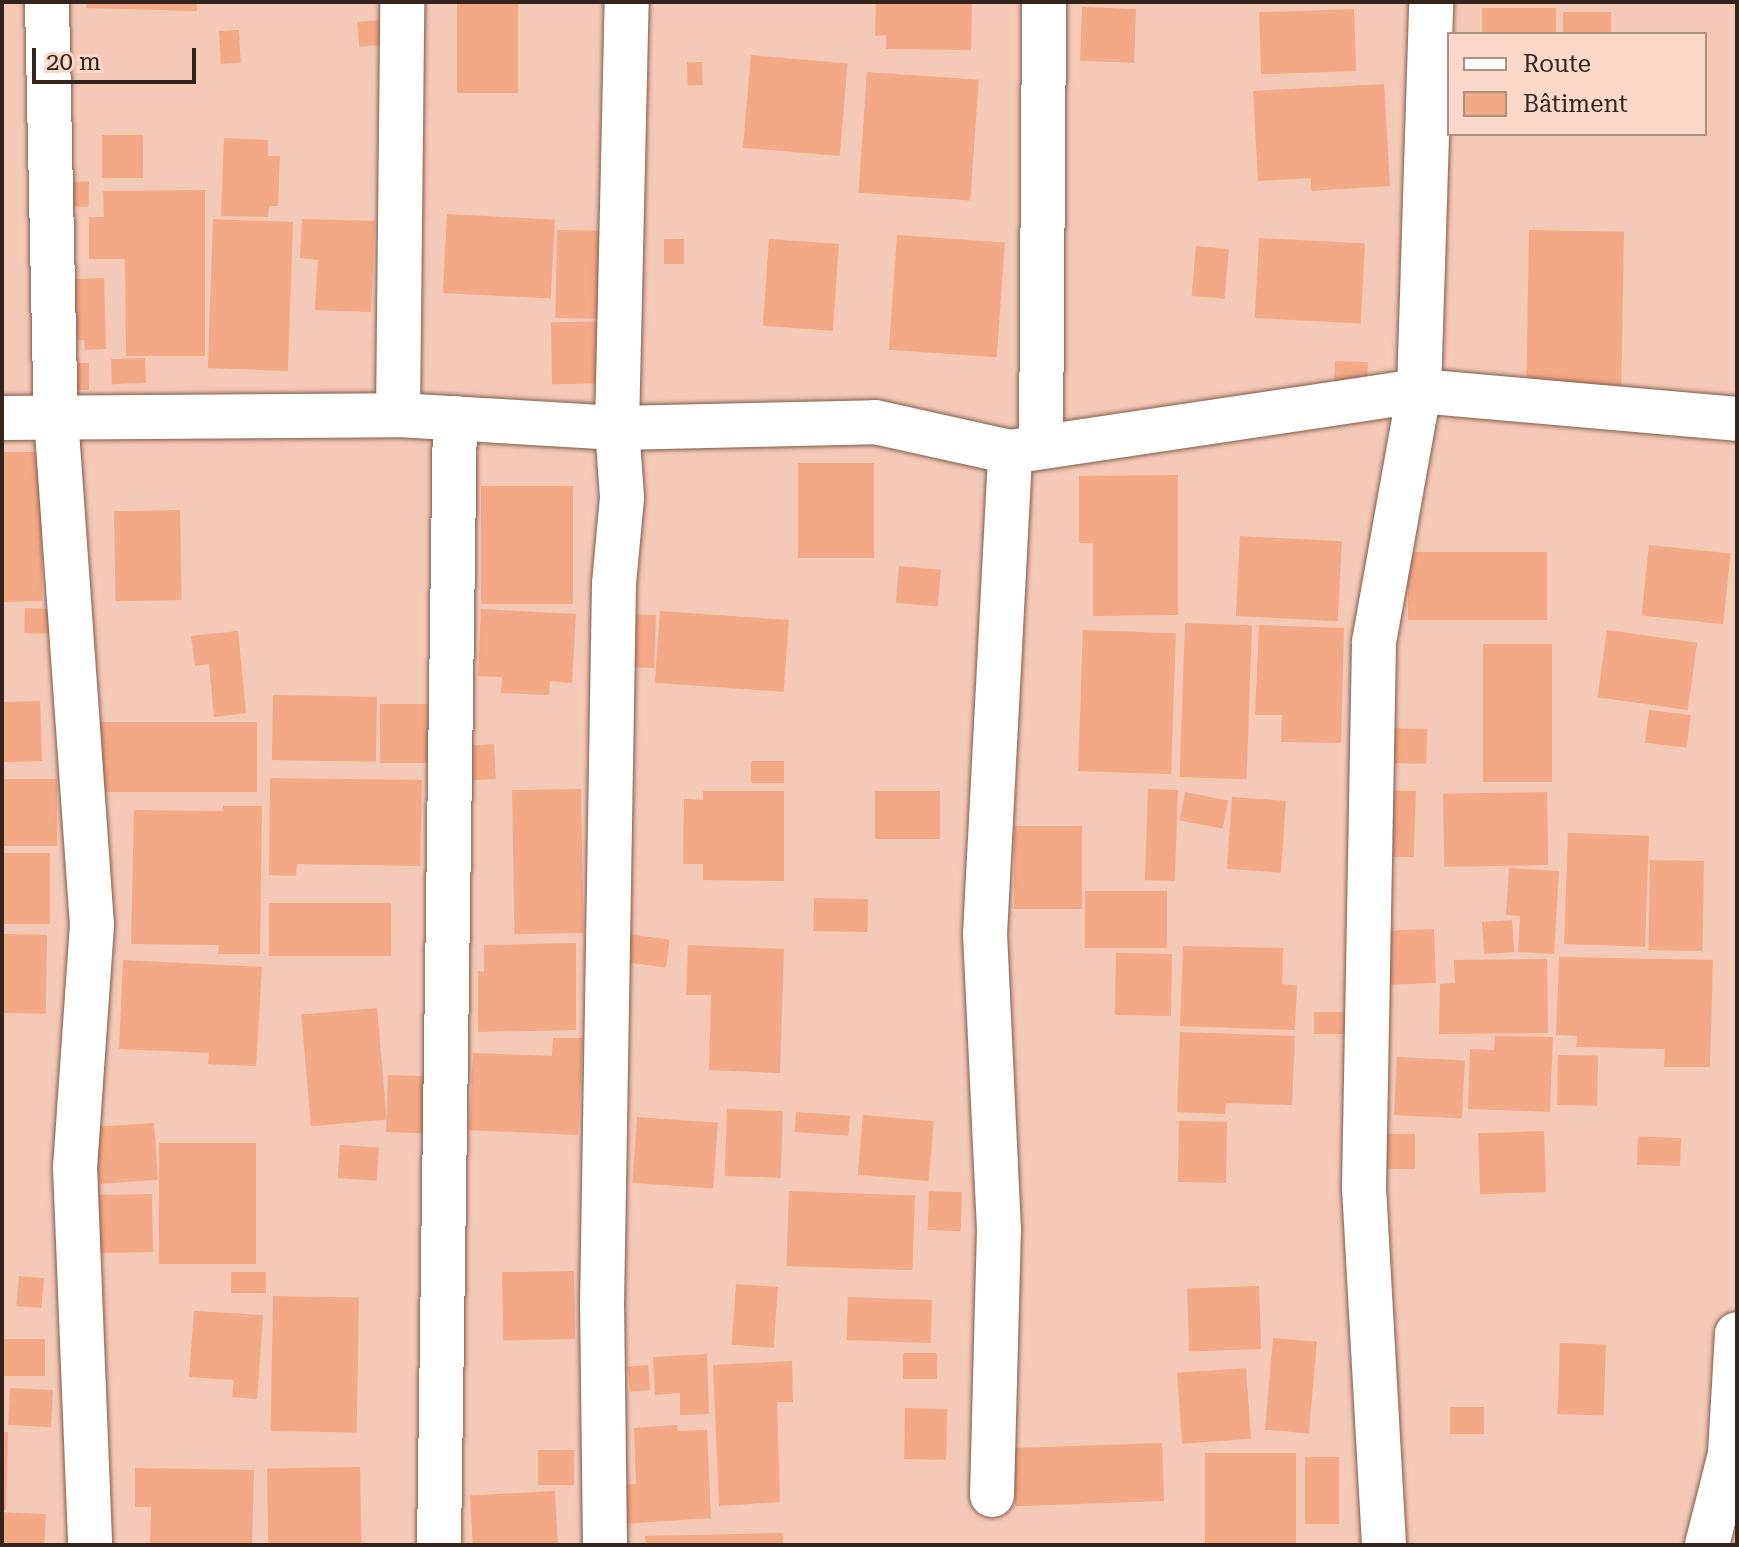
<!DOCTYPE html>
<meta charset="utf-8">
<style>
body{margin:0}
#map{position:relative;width:1739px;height:1547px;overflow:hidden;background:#f4c9b6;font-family:"Roboto Serif",serif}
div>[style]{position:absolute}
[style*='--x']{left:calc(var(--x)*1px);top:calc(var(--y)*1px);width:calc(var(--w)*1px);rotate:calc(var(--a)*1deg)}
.building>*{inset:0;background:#f3a886;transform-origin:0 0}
.roads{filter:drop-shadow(0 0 2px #815c4b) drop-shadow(0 0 2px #815c4b)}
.street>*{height:44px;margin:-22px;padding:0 22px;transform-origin:22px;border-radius:22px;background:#fff}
span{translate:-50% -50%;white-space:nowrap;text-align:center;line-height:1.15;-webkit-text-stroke:8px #fbd8c9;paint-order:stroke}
.frame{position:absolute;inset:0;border:4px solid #34241d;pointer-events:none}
.legend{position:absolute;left:1447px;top:32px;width:260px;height:104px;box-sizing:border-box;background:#fbd8c9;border:2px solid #ab9084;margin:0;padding:10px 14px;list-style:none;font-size:24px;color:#34241d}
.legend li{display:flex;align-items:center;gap:16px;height:40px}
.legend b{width:40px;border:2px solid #ab9084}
.scale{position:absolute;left:32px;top:48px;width:164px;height:36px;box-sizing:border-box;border:4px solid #34241d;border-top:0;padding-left:10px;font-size:24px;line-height:28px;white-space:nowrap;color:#34241d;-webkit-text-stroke:6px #fbd8c9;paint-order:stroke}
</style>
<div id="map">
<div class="building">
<i style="clip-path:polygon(87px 2px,197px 2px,197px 11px,86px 8px)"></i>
<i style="left:457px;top:2px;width:61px;height:91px"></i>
<i style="clip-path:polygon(876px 2px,972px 2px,971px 50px,886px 49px,886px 35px,875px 36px)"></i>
<i style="left:1082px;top:7px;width:54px;height:54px;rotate:2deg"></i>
<i style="left:1482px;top:8px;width:74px;height:26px"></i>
<i style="left:1354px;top:9px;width:62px;height:95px;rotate:88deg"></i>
<i style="left:1611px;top:12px;width:22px;height:48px;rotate:90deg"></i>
<i style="left:379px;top:20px;width:25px;height:22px;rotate:85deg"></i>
<i style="left:239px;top:30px;width:33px;height:20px;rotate:87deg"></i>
<i style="left:751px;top:55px;width:97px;height:93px;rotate:5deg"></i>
<i style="left:702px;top:62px;width:23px;height:15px;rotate:88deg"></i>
<i style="left:867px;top:72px;width:112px;height:121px;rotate:4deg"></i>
<i style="clip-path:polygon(1384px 84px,1390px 186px,1311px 191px,1311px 178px,1258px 181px,1253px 91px)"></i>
<i style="left:102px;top:135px;width:41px;height:43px"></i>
<i style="clip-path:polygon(224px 138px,268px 140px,268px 156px,280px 156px,278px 206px,269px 206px,268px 217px,221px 216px)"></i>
<i style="left:48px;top:181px;width:41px;height:25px;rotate:1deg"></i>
<i style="clip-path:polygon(205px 190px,205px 356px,126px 356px,125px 259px,89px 259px,89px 217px,104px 217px,103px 191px)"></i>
<i style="left:447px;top:214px;width:108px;height:79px;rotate:3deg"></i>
<i style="clip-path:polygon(302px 219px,375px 221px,371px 312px,315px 310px,318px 260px,300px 258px)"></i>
<i style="left:293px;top:222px;width:149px;height:80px;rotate:92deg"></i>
<i style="left:557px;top:230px;width:70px;height:88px;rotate:1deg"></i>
<i style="left:1529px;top:230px;width:95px;height:158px;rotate:1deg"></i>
<i style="left:897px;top:235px;width:108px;height:115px;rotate:4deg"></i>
<i style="left:1259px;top:238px;width:106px;height:80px;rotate:3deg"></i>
<i style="left:664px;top:239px;width:20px;height:25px"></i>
<i style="left:769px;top:239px;width:70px;height:87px;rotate:4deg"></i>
<i style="left:1196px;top:246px;width:33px;height:50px;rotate:5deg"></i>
<i style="clip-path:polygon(104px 278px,106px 349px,85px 350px,84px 340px,51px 342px,49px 280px)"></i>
<i style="left:629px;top:321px;width:62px;height:78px;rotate:89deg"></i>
<i style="left:145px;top:358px;width:25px;height:34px;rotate:88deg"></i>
<i style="left:1335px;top:361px;width:33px;height:27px;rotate:2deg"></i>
<i style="left:45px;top:363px;width:44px;height:27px"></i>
<i style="clip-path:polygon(2px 452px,51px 452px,43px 502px,42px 601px,2px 602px)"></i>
<i style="left:798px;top:463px;width:76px;height:95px"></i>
<i style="clip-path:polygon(1178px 475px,1178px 615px,1093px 616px,1093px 543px,1079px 543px,1079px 476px)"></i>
<i style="left:481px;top:486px;width:92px;height:118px"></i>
<i style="left:180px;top:510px;width:90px;height:66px;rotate:89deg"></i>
<i style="left:1240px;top:536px;width:102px;height:80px;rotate:3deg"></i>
<i style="left:1649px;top:545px;width:82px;height:71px;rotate:6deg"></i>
<i style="left:1408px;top:552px;width:139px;height:68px"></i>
<i style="left:899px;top:566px;width:42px;height:37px;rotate:5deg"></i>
<i style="left:25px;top:608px;width:26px;height:25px;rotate:2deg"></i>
<i style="clip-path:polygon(481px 609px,576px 614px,572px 683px,550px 681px,549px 695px,501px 693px,502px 677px,478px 676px)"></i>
<i style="left:660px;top:611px;width:129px;height:72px;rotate:4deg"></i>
<i style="left:627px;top:614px;width:29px;height:53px;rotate:2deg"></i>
<i style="left:1185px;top:623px;width:67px;height:154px;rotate:2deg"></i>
<i style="clip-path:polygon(1259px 625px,1344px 628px,1341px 743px,1281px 742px,1282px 715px,1255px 715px)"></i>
<i style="left:1083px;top:630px;width:93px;height:141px;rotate:2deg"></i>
<i style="left:1607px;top:630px;width:91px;height:68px;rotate:8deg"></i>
<i style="clip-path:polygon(238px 631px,246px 713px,214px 717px,209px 664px,195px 666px,191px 636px)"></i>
<i style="left:1483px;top:644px;width:69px;height:138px"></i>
<i style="left:273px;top:695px;width:104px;height:65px;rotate:1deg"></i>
<i style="left:40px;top:701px;width:60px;height:38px;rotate:88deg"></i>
<i style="left:380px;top:704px;width:48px;height:59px"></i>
<i style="left:1649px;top:710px;width:42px;height:33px;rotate:7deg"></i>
<i style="left:100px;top:722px;width:157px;height:70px"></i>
<i style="left:1379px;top:728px;width:48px;height:35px;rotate:1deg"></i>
<i style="left:494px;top:744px;width:35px;height:36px;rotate:87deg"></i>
<i style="left:784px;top:761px;width:22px;height:33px;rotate:90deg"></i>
<i style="clip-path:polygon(270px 778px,422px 780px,420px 866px,297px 864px,296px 876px,269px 875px)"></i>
<i style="left:57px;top:779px;width:67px;height:55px;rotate:90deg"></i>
<i style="left:581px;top:789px;width:144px;height:69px;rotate:89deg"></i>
<i style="left:1148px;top:789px;width:30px;height:91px;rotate:2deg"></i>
<i style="left:1378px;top:790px;width:38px;height:66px;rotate:2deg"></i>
<i style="clip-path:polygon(703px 791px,784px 791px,784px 881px,703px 880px,703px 864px,683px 864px,684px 799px,703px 800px)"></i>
<i style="left:940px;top:791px;width:48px;height:65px;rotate:90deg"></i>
<i style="left:1185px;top:792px;width:44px;height:29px;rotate:11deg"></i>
<i style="left:1547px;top:792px;width:73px;height:104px;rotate:89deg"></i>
<i style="left:1232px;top:797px;width:54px;height:72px;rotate:4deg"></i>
<i style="clip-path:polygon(223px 806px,262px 806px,260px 954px,218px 954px,219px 945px,131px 944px,134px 810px,223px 811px)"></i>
<i style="left:1014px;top:826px;width:68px;height:83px"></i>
<i style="left:1568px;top:833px;width:81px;height:111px;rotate:2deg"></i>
<i style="left:2px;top:853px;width:48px;height:71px"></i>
<i style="left:1650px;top:860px;width:54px;height:90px;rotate:1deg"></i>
<i style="clip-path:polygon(1509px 868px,1559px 871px,1554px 954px,1518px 952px,1520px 916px,1506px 915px)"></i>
<i style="left:1167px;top:891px;width:57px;height:82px;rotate:90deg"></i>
<i style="left:814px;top:898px;width:54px;height:33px;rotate:1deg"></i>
<i style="left:269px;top:903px;width:122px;height:53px"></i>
<i style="left:1512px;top:920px;width:32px;height:30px;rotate:86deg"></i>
<i style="left:1434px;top:929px;width:54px;height:49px;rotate:88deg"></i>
<i style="left:2px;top:934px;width:45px;height:79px;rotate:1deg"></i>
<i style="left:628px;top:934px;width:42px;height:28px;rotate:8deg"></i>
<i style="clip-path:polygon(576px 943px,576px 1030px,478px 1032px,478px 971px,484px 972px,484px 945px)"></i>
<i style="clip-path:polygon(688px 945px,784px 949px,780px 1073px,709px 1070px,711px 995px,686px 995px)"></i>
<i style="clip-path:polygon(1183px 946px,1283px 948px,1282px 984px,1297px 985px,1295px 1030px,1180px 1026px)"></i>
<i style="left:1116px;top:953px;width:56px;height:62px;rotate:1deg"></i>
<i style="clip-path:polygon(1559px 957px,1713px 960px,1710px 1067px,1664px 1067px,1665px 1049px,1576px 1047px,1577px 1036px,1556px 1035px)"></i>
<i style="clip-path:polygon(1547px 959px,1548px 1033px,1439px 1034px,1440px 984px,1455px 983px,1454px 960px)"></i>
<i style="clip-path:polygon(123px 960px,262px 967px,256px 1066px,208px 1064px,209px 1053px,119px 1049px)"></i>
<i style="left:377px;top:1008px;width:112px;height:76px;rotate:85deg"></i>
<i style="left:1314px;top:1012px;width:32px;height:22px"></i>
<i style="clip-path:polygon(1180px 1032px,1295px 1036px,1292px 1105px,1226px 1103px,1225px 1114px,1177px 1112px)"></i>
<i style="clip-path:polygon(1495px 1036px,1553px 1037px,1550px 1112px,1468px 1109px,1470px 1049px,1494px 1050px)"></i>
<i style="clip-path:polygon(553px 1038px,583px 1038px,578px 1135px,469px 1130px,473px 1053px,552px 1056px)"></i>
<i style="left:1558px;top:1055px;width:40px;height:50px;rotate:1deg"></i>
<i style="left:1397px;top:1057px;width:68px;height:58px;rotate:3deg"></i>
<i style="left:388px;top:1075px;width:37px;height:57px;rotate:2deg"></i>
<i style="left:727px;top:1109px;width:56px;height:67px;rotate:2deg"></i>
<i style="left:796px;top:1112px;width:54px;height:20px;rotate:4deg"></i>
<i style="left:863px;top:1115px;width:71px;height:60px;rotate:5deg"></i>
<i style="left:637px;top:1117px;width:81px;height:66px;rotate:4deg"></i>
<i style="left:1179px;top:1121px;width:48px;height:61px;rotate:1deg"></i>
<i style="left:154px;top:1123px;width:57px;height:59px;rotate:86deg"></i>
<i style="left:1544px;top:1131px;width:61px;height:66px;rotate:88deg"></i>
<i style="left:1415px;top:1134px;width:35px;height:28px;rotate:90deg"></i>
<i style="left:1681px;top:1138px;width:28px;height:43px;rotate:92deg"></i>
<i style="left:256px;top:1143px;width:121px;height:97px;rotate:90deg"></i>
<i style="left:340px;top:1145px;width:39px;height:33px;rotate:4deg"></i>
<i style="left:789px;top:1191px;width:126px;height:75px;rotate:2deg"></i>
<i style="left:929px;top:1191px;width:33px;height:39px;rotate:2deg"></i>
<i style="left:152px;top:1194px;width:58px;height:57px;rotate:89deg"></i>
<i style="left:574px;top:1271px;width:68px;height:72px;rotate:89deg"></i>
<i style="left:231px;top:1272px;width:35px;height:21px"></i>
<i style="left:19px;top:1276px;width:25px;height:30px;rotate:5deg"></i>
<i style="left:736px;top:1284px;width:42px;height:61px;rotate:4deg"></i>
<i style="left:1259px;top:1286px;width:63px;height:72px;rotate:88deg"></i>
<i style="left:273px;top:1296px;width:86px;height:135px;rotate:1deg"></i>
<i style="left:848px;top:1297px;width:84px;height:43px;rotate:2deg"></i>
<i style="clip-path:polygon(194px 1311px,263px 1315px,257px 1399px,232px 1397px,234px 1380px,189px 1377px)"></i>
<i style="left:1273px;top:1338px;width:44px;height:92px;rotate:5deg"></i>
<i style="left:2px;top:1339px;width:43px;height:37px"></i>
<i style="left:1560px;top:1343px;width:46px;height:71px;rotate:2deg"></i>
<i style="left:903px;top:1353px;width:34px;height:26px"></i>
<i style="clip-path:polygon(707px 1354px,709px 1414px,680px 1415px,680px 1393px,655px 1395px,653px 1357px)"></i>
<i style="clip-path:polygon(792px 1361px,793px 1402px,777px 1402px,780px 1502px,719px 1506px,713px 1365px)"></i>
<i style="left:648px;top:1365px;width:25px;height:20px;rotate:85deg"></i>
<i style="left:1246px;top:1368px;width:71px;height:69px;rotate:86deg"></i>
<i style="left:10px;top:1388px;width:43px;height:37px;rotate:3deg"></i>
<i style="left:1450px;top:1407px;width:34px;height:27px"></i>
<i style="left:905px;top:1408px;width:42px;height:51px;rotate:1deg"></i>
<i style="clip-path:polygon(677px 1425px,678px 1431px,707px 1430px,711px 1518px,621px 1524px,620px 1485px,636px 1484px,634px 1428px)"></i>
<i style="clip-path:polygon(2px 1432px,8px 1432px,6px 1510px,2px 1510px)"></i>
<i style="left:1162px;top:1443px;width:58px;height:149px;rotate:88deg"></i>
<i style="left:538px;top:1450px;width:36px;height:35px"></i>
<i style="left:1296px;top:1453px;width:92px;height:91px;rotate:90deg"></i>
<i style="left:1305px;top:1457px;width:34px;height:67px"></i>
<i style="left:360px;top:1467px;width:78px;height:93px;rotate:89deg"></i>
<i style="clip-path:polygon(135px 1468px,254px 1470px,252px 1545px,150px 1545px,151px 1507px,135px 1507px)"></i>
<i style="left:555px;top:1491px;width:54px;height:85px;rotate:87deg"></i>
<i style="left:2px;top:1512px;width:44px;height:33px;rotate:3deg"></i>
<i style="clip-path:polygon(783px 1533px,783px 1545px,646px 1545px,645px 1536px)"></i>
</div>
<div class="roads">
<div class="street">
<i style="--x:47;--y:2;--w:415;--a:88.8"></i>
<i style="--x:56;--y:417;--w:509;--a:85.95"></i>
<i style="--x:92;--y:925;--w:243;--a:94"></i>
<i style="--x:75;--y:1167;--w:378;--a:87.7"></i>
<i style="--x:398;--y:415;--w:413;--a:-89.4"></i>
<i style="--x:2;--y:418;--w:396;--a:-0.4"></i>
<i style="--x:398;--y:415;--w:219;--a:3.4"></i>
<i style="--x:617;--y:428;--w:258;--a:-1.3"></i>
<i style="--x:875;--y:422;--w:138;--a:12.5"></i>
<i style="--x:1010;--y:452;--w:414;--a:-8.5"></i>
<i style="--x:1419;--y:391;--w:319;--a:5"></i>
<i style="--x:1041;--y:445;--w:443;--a:-89.6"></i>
<i style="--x:992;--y:1495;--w:265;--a:-88.5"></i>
<i style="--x:999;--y:1230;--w:296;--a:-92.7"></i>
<i style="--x:985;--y:934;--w:483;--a:-87"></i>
<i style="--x:439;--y:1545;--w:1127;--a:-89.19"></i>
<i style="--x:605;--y:1545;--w:238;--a:-90.7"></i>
<i style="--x:602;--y:1307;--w:723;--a:-89.05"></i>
<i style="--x:614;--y:584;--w:87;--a:-84.7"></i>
<i style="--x:622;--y:497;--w:69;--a:-94.1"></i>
<i style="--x:617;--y:428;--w:426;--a:-88.7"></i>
<i style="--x:1384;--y:1545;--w:358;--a:-93.2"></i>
<i style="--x:1364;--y:1188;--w:546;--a:-88.95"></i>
<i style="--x:1374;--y:642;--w:255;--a:-79.8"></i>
<i style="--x:1419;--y:391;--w:389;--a:-88.2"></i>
<i style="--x:1707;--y:1545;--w:94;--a:-75.8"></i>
<i style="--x:1730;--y:1454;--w:120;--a:-86.7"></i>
</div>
</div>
<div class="frame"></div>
<ul class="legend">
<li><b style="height:10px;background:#fff"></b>Route</li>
<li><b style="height:22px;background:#f3a886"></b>Bâtiment</li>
</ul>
<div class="scale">20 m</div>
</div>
